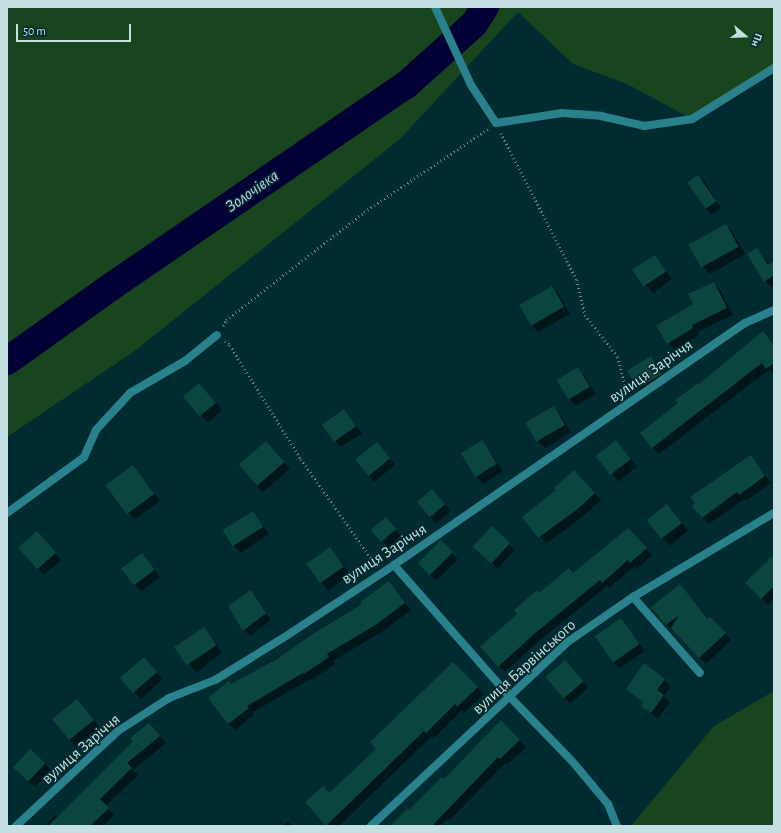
<!DOCTYPE html>
<meta charset="utf-8">
<style>
body{margin:0}
#map{position:relative;width:781px;height:833px;overflow:hidden;background:#002b30;font-family:"Alegreya Sans",sans-serif}
div>[style]{position:absolute}
[style*='--x']{left:calc(var(--x)*1px);top:calc(var(--y)*1px);width:calc(var(--w)*1px);rotate:calc(var(--a)*1deg)}
.green>*{inset:0;background:#18441e}
.shadow>*{inset:0;background:#0007;transform-origin:0 0}
.river>*{height:28px;margin:-14px;padding:0 14px;transform-origin:14px;border-radius:14px;background:#010135}
.building>*{inset:0;background:#0b4540;transform-origin:0 0}
.path>*{height:2.5px;margin-top:-1.25px;transform-origin:0;background:repeating-linear-gradient(90deg,#608387 0 1px,transparent 0 4px)}
.minor>*{height:8px;margin:-4px;padding:0 4px;transform-origin:4px;border-radius:4px;background:#29818b}
span{translate:-50% -50%;white-space:nowrap;text-align:center;line-height:1.15;-webkit-text-stroke:3px #002b30;paint-order:stroke}
.street-label{font-size:16px;color:#c5e0e3}
.water-label{font-size:17px;color:#c1cce7;font-style:italic}
.frame{position:absolute;inset:0;border:8px solid #c5e0e3;pointer-events:none}
.north{position:absolute;left:725px;top:16px;width:40px;height:40px;-webkit-text-stroke:3px #002b30;paint-order:stroke;rotate:109deg;font-size:11px;font-weight:700;line-height:16px;text-align:center;color:#c5e0e3}
.north::after{content:'';display:block;margin:auto;width:14px;height:18px;background:#c5e0e3;clip-path:polygon(50% 0,100% 100%,50% 72%,0 100%)}
.scale{position:absolute;left:16px;top:24px;width:115px;height:18px;box-sizing:border-box;border:2px solid #c5e0e3;border-top:0;padding-left:5px;font-size:12px;line-height:14px;white-space:nowrap;color:#c5e0e3;-webkit-text-stroke:3px #002b30;paint-order:stroke}
</style>
<div id="map">
<div class="green">
<i style="clip-path:polygon(7px 7px,774px 7px,774px 68px,692px 119px,627px 84px,573px 64px,518px 12px,400px 139px,136px 350px,7px 437px)"></i>
<i style="clip-path:polygon(774px 691px,774px 826px,631px 826px,714px 726px)"></i>
</div>
<div class="shadow">
<i style="clip-path:polygon(698px 176px,705px 182px,721px 208px,712px 214px,705px 208px,689px 182px)"></i>
<i style="clip-path:polygon(726px 225px,732px 231px,745px 254px,710px 274px,703px 267px,691px 245px)"></i>
<i style="clip-path:polygon(757px 249px,770px 265px,774px 263px,774px 286px,772px 287px,765px 281px)"></i>
<i style="left:654px;top:256px;width:29px;height:24px;rotate:52deg"></i>
<i style="clip-path:polygon(714px 283px,720px 289px,733px 315px,697px 332px,699px 335px,674px 350px,668px 343px,694px 304px)"></i>
<i style="clip-path:polygon(552px 288px,559px 294px,570px 314px,538px 332px,532px 325px)"></i>
<i style="clip-path:polygon(763px 333px,774px 345px,774px 374px,769px 370px,659px 454px,653px 448px,679px 403px)"></i>
<i style="clip-path:polygon(651px 357px,657px 364px,667px 381px,646px 394px,639px 387px)"></i>
<i style="clip-path:polygon(578px 368px,584px 375px,596px 394px,576px 406px,570px 400px,558px 380px)"></i>
<i style="clip-path:polygon(205px 391px,222px 410px,208px 423px,184px 397px)"></i>
<i style="clip-path:polygon(554px 408px,560px 414px,571px 432px,545px 448px,538px 442px)"></i>
<i style="clip-path:polygon(344px 410px,362px 433px,341px 447px,335px 441px)"></i>
<i style="left:616px;top:441px;width:33px;height:24px;rotate:50deg"></i>
<i style="clip-path:polygon(266px 442px,290px 469px,263px 492px,256px 485px)"></i>
<i style="clip-path:polygon(482px 442px,503px 471px,483px 484px,477px 477px)"></i>
<i style="clip-path:polygon(377px 443px,395px 465px,374px 482px,368px 475px)"></i>
<i style="clip-path:polygon(751px 457px,771px 483px,746px 501px,744px 499px,709px 524px,702px 518px)"></i>
<i style="clip-path:polygon(133px 466px,160px 501px,135px 519px,129px 513px)"></i>
<i style="clip-path:polygon(580px 477px,601px 500px,582px 517px,546px 544px,524px 517px)"></i>
<i style="clip-path:polygon(432px 490px,451px 511px,436px 523px,430px 516px)"></i>
<i style="left:667px;top:505px;width:33px;height:24px;rotate:50deg"></i>
<i style="clip-path:polygon(252px 512px,269px 534px,241px 553px,234px 546px)"></i>
<i style="clip-path:polygon(392px 525px,401px 536px,388px 547px,373px 530px)"></i>
<i style="left:492px;top:528px;width:32px;height:25px;rotate:44deg"></i>
<i style="clip-path:polygon(634px 536px,652px 555px,637px 569px,635px 566px,609px 588px,607px 586px,540px 640px,505px 672px,499px 666px,539px 594px)"></i>
<i style="clip-path:polygon(43px 539px,61px 560px,44px 575px,38px 568px)"></i>
<i style="clip-path:polygon(447px 547px,458px 560px,436px 580px,429px 574px)"></i>
<i style="left:330px;top:548px;width:33px;height:28px;rotate:52deg"></i>
<i style="left:142px;top:554px;width:29px;height:24px;rotate:52deg"></i>
<i style="clip-path:polygon(774px 563px,774px 599px,768px 605px,747px 583px)"></i>
<i style="clip-path:polygon(389px 582px,411px 610px,383px 631px,333px 661px,335px 664px,311px 680px,310px 679px,253px 712px,254px 715px,235px 730px,228px 723px,231px 685px,287px 653px,363px 604px)"></i>
<i style="clip-path:polygon(251px 591px,257px 598px,271px 620px,250px 636px,244px 630px)"></i>
<i style="clip-path:polygon(686px 592px,709px 619px,717px 625px,731px 640px,706px 664px,674px 630px,673px 631px,666px 624px)"></i>
<i style="clip-path:polygon(621px 620px,645px 651px,620px 668px,613px 662px)"></i>
<i style="left:203px;top:628px;width:31px;height:33px;rotate:52deg"></i>
<i style="clip-path:polygon(453px 663px,484px 694px,464px 713px,462px 710px,433px 739px,431px 737px,339px 826px,328px 826px,306px 802px,330px 794px,378px 749px)"></i>
<i style="clip-path:polygon(645px 664px,671px 686px,664px 696px,670px 702px,658px 719px,642px 706px,644px 703px,627px 689px)"></i>
<i style="clip-path:polygon(150px 665px,163px 679px,141px 699px,122px 678px)"></i>
<i style="clip-path:polygon(571px 668px,588px 688px,570px 704px,564px 697px)"></i>
<i style="left:77px;top:700px;width:35px;height:31px;rotate:50deg"></i>
<i style="clip-path:polygon(501px 722px,526px 747px,507px 765px,505px 763px,450px 820px,448px 818px,440px 826px,391px 826px,444px 780px)"></i>
<i style="clip-path:polygon(149px 724px,166px 743px,133px 770px,138px 775px,106px 806px,114px 815px,103px 826px,46px 826px,55px 815px,58px 817px,134px 741px)"></i>
<i style="clip-path:polygon(44px 763px,51px 770px,35px 787px,21px 774px)"></i>
<i style="clip-path:polygon(288px 821px,293px 826px,282px 826px)"></i>
</div>
<div class="river">
<i style="--x:7;--y:361;--w:133;--a:-35.5"></i>
<i style="--x:115;--y:284;--w:353;--a:-34.4"></i>
<i style="--x:406;--y:85;--w:91;--a:-41.9"></i>
<i style="--x:474;--y:24;--w:20;--a:-57"></i>
</div>
<div class="building">
<i style="left:698px;top:175px;width:32px;height:13px;rotate:55deg"></i>
<i style="left:726px;top:224px;width:26px;height:43px;rotate:61deg"></i>
<i style="clip-path:polygon(757px 248px,768px 265px,774px 261px,774px 275px,764px 282px,747px 254px)"></i>
<i style="left:655px;top:255px;width:20px;height:27px;rotate:57deg"></i>
<i style="clip-path:polygon(714px 282px,727px 308px,692px 325px,693px 328px,667px 344px,656px 326px,693px 304px,688px 294px)"></i>
<i style="left:552px;top:286px;width:24px;height:38px;rotate:60deg"></i>
<i style="clip-path:polygon(763px 331px,774px 346px,774px 363px,766px 369px,762px 363px,652px 448px,640px 433px,678px 403px,675px 400px,698px 383px,699px 384px)"></i>
<i style="left:651px;top:356px;width:21px;height:28px;rotate:59deg"></i>
<i style="left:578px;top:367px;width:23px;height:25px;rotate:59deg"></i>
<i style="left:199px;top:383px;width:26px;height:21px;rotate:50deg"></i>
<i style="left:554px;top:406px;width:22px;height:33px;rotate:60deg"></i>
<i style="left:344px;top:409px;width:21px;height:27px;rotate:55deg"></i>
<i style="left:482px;top:440px;width:28px;height:25px;rotate:58deg"></i>
<i style="left:616px;top:440px;width:24px;height:26px;rotate:52deg"></i>
<i style="left:266px;top:441px;width:28px;height:36px;rotate:49deg"></i>
<i style="left:377px;top:442px;width:21px;height:28px;rotate:51deg"></i>
<i style="clip-path:polygon(751px 455px,765px 476px,739px 495px,737px 492px,702px 518px,692px 506px,695px 503px,690px 497px)"></i>
<i style="left:133px;top:465px;width:36px;height:34px;rotate:54deg"></i>
<i style="clip-path:polygon(574px 470px,595px 493px,575px 511px,538px 538px,522px 517px,556px 490px,554px 488px)"></i>
<i style="left:432px;top:489px;width:20px;height:20px;rotate:49deg"></i>
<i style="left:667px;top:504px;width:24px;height:26px;rotate:52deg"></i>
<i style="left:253px;top:511px;width:19px;height:36px;rotate:58deg"></i>
<i style="left:386px;top:517px;width:16px;height:20px;rotate:50deg"></i>
<i style="left:492px;top:526px;width:25px;height:28px;rotate:43deg"></i>
<i style="clip-path:polygon(628px 528px,647px 548px,630px 563px,628px 560px,602px 583px,600px 580px,534px 634px,498px 667px,480px 647px,517px 614px,514px 610px,537px 590px,539px 593px,569px 568px,573px 573px)"></i>
<i style="left:37px;top:531px;width:29px;height:25px;rotate:49deg"></i>
<i style="left:441px;top:540px;width:17px;height:33px;rotate:45deg"></i>
<i style="left:330px;top:547px;width:24px;height:29px;rotate:55deg"></i>
<i style="left:142px;top:553px;width:21px;height:26px;rotate:53deg"></i>
<i style="clip-path:polygon(774px 554px,774px 586px,761px 599px,745px 583px)"></i>
<i style="clip-path:polygon(389px 581px,405px 603px,377px 624px,327px 654px,329px 657px,304px 674px,303px 673px,247px 706px,249px 708px,228px 724px,208px 698px,229px 681px,231px 684px,277px 659px,313px 634px,362px 604px,360px 602px)"></i>
<i style="clip-path:polygon(680px 584px,708px 619px,710px 617px,726px 633px,699px 658px,671px 628px,679px 615px,666px 625px,651px 607px)"></i>
<i style="clip-path:polygon(251px 590px,266px 613px,243px 631px,228px 606px)"></i>
<i style="left:621px;top:618px;width:32px;height:32px;rotate:55deg"></i>
<i style="left:204px;top:627px;width:22px;height:36px;rotate:56deg"></i>
<i style="left:144px;top:657px;width:20px;height:32px;rotate:49deg"></i>
<i style="left:565px;top:660px;width:28px;height:26px;rotate:49deg"></i>
<i style="clip-path:polygon(453px 662px,478px 687px,457px 707px,455px 704px,426px 733px,424px 731px,326px 826px,305px 802px,323px 786px,329px 793px,376px 749px,370px 742px)"></i>
<i style="clip-path:polygon(644px 663px,665px 679px,657px 690px,664px 695px,651px 713px,641px 706px,643px 702px,626px 689px)"></i>
<i style="left:77px;top:699px;width:27px;height:32px;rotate:51deg"></i>
<i style="clip-path:polygon(501px 720px,520px 740px,500px 759px,498px 757px,432px 826px,390px 826px,408px 808px,409px 810px,442px 777px,444px 779px)"></i>
<i style="clip-path:polygon(149px 723px,160px 736px,127px 763px,132px 768px,100px 799px,109px 808px,90px 826px,48px 826px,133px 741px,130px 738px)"></i>
<i style="left:30px;top:749px;width:21px;height:25px;rotate:43deg"></i>
</div>
<div class="path">
<i style="--x:501;--y:133;--w:165;--a:62.7"></i>
<i style="--x:577;--y:280;--w:36;--a:77"></i>
<i style="--x:585;--y:315;--w:53;--a:51.8"></i>
<i style="--x:618;--y:357;--w:36;--a:76"></i>
<i style="--x:223;--y:326;--w:7;--a:-63"></i>
<i style="--x:226;--y:320;--w:175;--a:-38"></i>
<i style="--x:364;--y:212;--w:149;--a:-33.8"></i>
<i style="--x:225;--y:341;--w:6;--a:39"></i>
<i style="--x:230;--y:345;--w:134;--a:58.1"></i>
<i style="--x:301;--y:459;--w:128;--a:54.8"></i>
</div>
<div class="minor">
<i style="--x:435;--y:7;--w:86;--a:65.2"></i>
<i style="--x:471;--y:85;--w:45;--a:56.7"></i>
<i style="--x:496;--y:123;--w:67;--a:-8.6"></i>
<i style="--x:562;--y:113;--w:39;--a:4"></i>
<i style="--x:601;--y:116;--w:44;--a:13.1"></i>
<i style="--x:644;--y:126;--w:49;--a:-8.3"></i>
<i style="--x:692;--y:119;--w:97;--a:-31.9"></i>
<i style="--x:7;--y:513;--w:95;--a:-36"></i>
<i style="--x:84;--y:457;--w:30;--a:-66"></i>
<i style="--x:96;--y:430;--w:50;--a:-47.4"></i>
<i style="--x:130;--y:393;--w:64;--a:-30.2"></i>
<i style="--x:185;--y:361;--w:41;--a:-39.1"></i>
<i style="--x:394;--y:565;--w:176;--a:48.7"></i>
<i style="--x:510;--y:697;--w:89;--a:45.9"></i>
<i style="--x:572;--y:761;--w:56;--a:50.1"></i>
<i style="--x:608;--y:804;--w:24;--a:68"></i>
<i style="--x:633;--y:597;--w:101;--a:48.6"></i>
<i style="--x:16;--y:826;--w:139;--a:-43"></i>
<i style="--x:118;--y:731;--w:61;--a:-32.9"></i>
<i style="--x:169;--y:698;--w:49;--a:-21.4"></i>
<i style="--x:215;--y:680;--w:80;--a:-31.7"></i>
<i style="--x:283;--y:638;--w:133;--a:-33.3"></i>
<i style="--x:394;--y:565;--w:426;--a:-34.6"></i>
<i style="--x:745;--y:323;--w:32;--a:-24"></i>
<i style="--x:371;--y:826;--w:271;--a:-43.1"></i>
<i style="--x:569;--y:641;--w:78;--a:-34.5"></i>
<i style="--x:633;--y:597;--w:164;--a:-30.8"></i>
</div>
<div class="street-label">
<span style="left:651px;top:371px;rotate:-35deg">вулиця Заріччя</span>
<span style="left:384px;top:554px;rotate:-33deg">вулиця Заріччя</span>
<span style="left:524px;top:667px;rotate:-42deg">вулиця Барвінського</span>
<span style="left:81px;top:749px;rotate:-41deg">вулиця Заріччя</span>
</div>
<div class="water-label">
<span style="left:252px;top:191px;rotate:-35deg">Золочівка</span>
</div>
<div class="frame"></div>
<div class="north">Пн</div>
<div class="scale">50 m</div>
</div>
